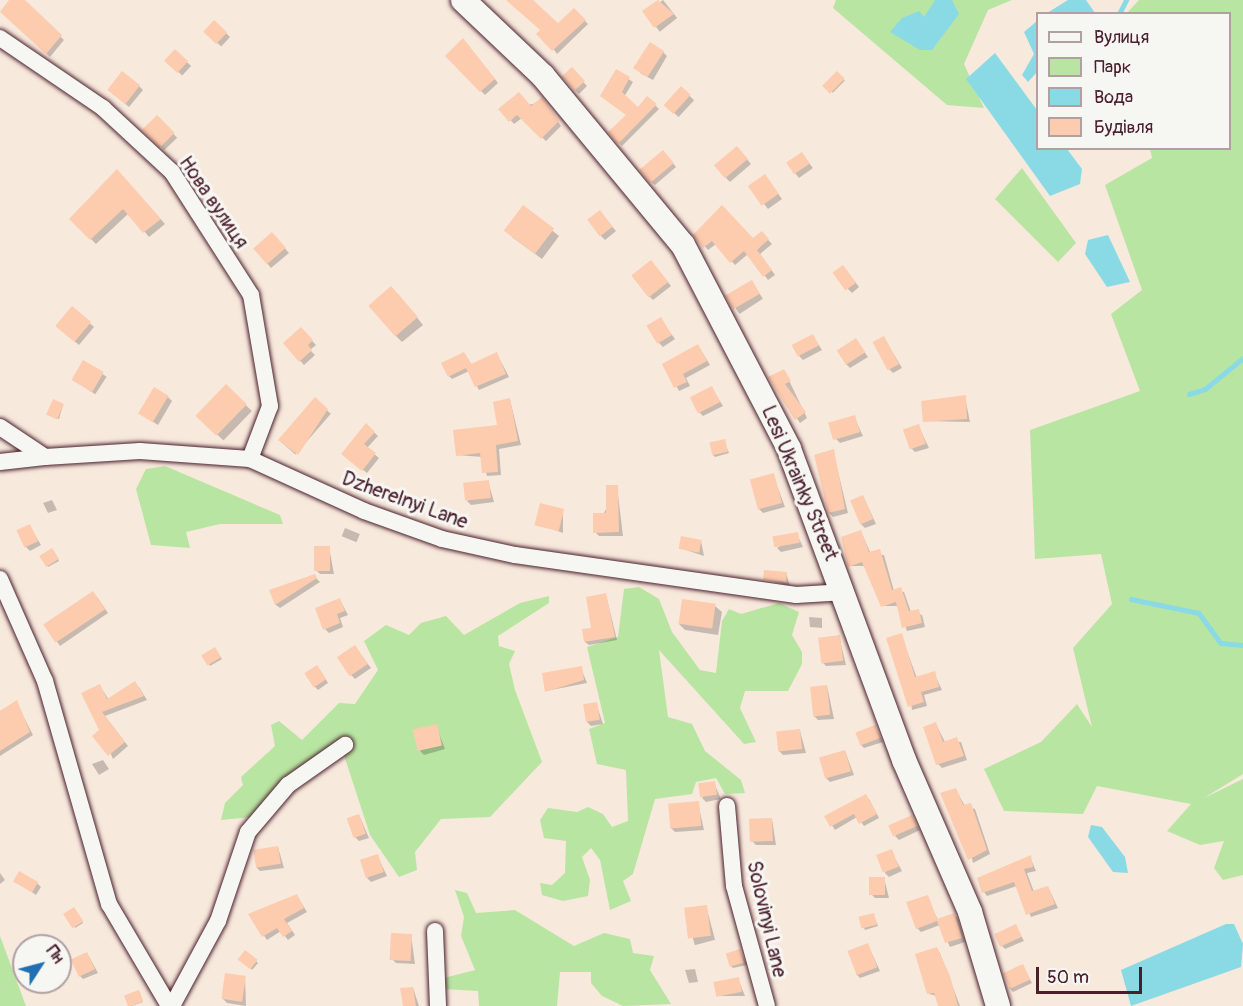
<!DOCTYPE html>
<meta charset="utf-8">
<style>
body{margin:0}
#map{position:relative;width:1243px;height:1006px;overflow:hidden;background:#f8e9dd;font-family:Pangolin,sans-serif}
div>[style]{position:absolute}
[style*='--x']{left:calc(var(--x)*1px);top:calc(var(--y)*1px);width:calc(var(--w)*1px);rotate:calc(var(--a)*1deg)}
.green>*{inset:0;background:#b9e5a2}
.water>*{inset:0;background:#8adae6}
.shadow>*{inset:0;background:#0003;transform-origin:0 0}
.stream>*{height:4.5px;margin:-2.25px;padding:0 2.25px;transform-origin:2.25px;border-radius:2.25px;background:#8adae6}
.building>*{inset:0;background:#fdcbad;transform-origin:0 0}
.roads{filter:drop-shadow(0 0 2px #4a1f2b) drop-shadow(0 0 2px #4a1f2b)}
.street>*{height:16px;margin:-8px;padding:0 8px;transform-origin:8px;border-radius:8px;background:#f6f6f2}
.secondary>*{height:24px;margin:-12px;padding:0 12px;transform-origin:12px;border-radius:12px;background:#f6f6f2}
span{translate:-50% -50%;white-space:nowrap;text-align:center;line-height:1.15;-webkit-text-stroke:6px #f6f6f2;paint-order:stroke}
.street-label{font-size:20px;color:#4a1f2b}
.legend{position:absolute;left:1036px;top:12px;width:195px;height:138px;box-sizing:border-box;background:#f6f6f2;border:2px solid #b1a0a2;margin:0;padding:8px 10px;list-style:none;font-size:18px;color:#4a1f2b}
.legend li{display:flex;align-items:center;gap:12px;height:30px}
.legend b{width:30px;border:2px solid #b1a0a2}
.north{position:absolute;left:12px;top:934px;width:60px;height:60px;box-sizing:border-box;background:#f6f6f2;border:2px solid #b1a0a2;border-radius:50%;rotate:54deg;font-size:16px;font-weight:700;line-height:24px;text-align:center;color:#4a1f2b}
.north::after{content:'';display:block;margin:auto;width:21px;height:27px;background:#1f6fb2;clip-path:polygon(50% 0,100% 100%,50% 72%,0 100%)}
.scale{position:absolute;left:1036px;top:967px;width:106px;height:27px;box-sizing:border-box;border:3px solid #4a1f2b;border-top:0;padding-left:8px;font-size:18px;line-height:21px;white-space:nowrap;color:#4a1f2b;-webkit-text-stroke:4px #f6f6f2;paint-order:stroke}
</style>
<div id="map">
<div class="green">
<i style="clip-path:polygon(836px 0,1012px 0,988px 10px,964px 64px,984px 108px,947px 105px,833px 8px)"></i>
<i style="clip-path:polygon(1139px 0,1243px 0,1243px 774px,1204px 798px,1243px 779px,1243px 875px,1223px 880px,1214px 868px,1224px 841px,1200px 845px,1167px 831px,1191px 804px,1097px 786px,1083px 814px,1004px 811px,984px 769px,1041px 742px,1077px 704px,1092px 727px,1073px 648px,1112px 604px,1101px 554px,1035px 559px,1030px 430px,1140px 391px,1111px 314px,1142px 290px,1105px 185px,1152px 158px,1150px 149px,1230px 148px,1230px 14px,1127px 13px)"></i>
<i style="clip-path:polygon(1022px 168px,1076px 243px,1058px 262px,995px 199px)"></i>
<i style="clip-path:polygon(165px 466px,280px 515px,283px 524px,220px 524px,186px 532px,190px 548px,151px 545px,136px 489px,146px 469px)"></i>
<i style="clip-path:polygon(639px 587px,659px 599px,672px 632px,700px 670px,716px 673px,722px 621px,729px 609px,741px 614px,779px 603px,799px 612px,792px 635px,802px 652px,802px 664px,788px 691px,745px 691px,740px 708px,756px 742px,744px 744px,659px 650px,668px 717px,692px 724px,705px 751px,741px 780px,745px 793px,725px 794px,716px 778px,696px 782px,692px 794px,655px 799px,633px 874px,623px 881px,631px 901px,610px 910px,600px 860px,591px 848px,582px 857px,590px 880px,588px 896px,563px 901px,542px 895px,540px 883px,552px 885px,565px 873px,566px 841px,544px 838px,540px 820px,548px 808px,577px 812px,588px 807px,603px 814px,612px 827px,628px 821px,626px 770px,597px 764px,589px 729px,605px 723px,587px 647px,618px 637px,624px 589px)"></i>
<i style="clip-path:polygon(549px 596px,549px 603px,498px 636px,499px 646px,515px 651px,509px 664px,515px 690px,542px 762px,490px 817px,441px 819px,415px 852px,417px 870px,399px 877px,370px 835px,342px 749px,252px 817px,221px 820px,225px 803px,243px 785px,241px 777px,275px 746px,271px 725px,279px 721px,302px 740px,339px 703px,355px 704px,378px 670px,364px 641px,386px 625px,409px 635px,421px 623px,446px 616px,464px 635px,520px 603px)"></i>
<i style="clip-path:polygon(455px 890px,467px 893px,476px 913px,515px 910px,574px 946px,604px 933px,630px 939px,633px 953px,654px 956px,650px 970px,671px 1004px,623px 1006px,602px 996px,591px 983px,591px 972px,560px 972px,557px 1006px,479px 1006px,478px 991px,444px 989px,444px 978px,475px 970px,461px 936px,464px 917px)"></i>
<i style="clip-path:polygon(0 936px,26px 1006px,0 1006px)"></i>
</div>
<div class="water">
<i style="clip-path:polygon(935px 0,952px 0,959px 14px,932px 50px,920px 50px,890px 32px,902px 18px,919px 11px,924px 17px)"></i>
<i style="clip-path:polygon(1068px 0,1086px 0,1095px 13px,1047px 13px)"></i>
<i style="clip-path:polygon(1037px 21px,1037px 72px,1028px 82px,1022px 75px,1034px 54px,1024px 32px)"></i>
<i style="clip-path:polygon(995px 53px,1037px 110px,1038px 148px,1067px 149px,1082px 169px,1080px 184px,1050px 196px,966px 79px)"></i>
<i style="clip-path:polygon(1108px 235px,1130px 282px,1107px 287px,1085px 254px,1088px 240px)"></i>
<i style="clip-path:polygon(1091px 825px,1102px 827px,1125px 857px,1128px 873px,1113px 872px,1088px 837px)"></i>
<i style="clip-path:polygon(1226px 924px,1234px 924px,1243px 944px,1241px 967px,1131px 1006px,1121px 970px)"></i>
</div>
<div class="shadow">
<i style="clip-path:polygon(10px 0,22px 0,64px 40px,50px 57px,1px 11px)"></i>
<i style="clip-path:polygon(519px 0,531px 0,558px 25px,574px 10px,588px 24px,557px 54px)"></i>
<i style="left:663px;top:0;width:23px;height:22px;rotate:52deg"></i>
<i style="left:214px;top:22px;width:22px;height:13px;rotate:43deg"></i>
<i style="clip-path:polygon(467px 44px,498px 83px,485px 95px,448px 56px)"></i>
<i style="left:175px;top:51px;width:22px;height:13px;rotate:43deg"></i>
<i style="clip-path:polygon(663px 52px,667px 56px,653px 80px,640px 73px)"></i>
<i style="clip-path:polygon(572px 70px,587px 86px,579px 94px,575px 90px)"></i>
<i style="clip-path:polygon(616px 71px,633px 82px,624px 97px,638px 109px,648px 98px,659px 109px,622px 146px,610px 133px,627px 115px)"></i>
<i style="left:837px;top:73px;width:11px;height:17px;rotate:45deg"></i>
<i style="clip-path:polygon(139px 86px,143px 90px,129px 107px,113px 94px)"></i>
<i style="left:681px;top:88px;width:18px;height:23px;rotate:43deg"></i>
<i style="clip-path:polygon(545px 102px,561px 126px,546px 141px,522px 118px,514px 124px,501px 109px)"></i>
<i style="left:157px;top:117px;width:29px;height:18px;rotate:46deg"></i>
<i style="clip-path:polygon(741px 152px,751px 164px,730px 182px,726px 178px)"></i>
<i style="clip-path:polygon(667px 156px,676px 167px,655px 185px,651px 182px)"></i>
<i style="clip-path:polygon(805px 158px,813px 168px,799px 178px,788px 164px)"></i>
<i style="clip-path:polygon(122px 176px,165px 224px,149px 237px,129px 213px,96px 244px,71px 219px)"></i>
<i style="clip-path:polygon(768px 180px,782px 199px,768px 209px,750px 186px)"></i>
<i style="clip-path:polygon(523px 207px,559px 236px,542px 259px,512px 237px)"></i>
<i style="clip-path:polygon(603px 216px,616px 231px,605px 240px,601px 236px)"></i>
<i style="clip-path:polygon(762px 233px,772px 244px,760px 254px,775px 275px,768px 280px,748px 254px,735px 265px,716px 244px,708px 250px,695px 235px,753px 240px)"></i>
<i style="clip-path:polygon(276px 238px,289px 253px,271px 268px,255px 249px)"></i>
<i style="clip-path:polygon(655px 266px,671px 286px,653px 300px,649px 296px)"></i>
<i style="clip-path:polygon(847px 271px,859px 287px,852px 293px,848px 289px)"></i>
<i style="left:752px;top:282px;width:20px;height:28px;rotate:57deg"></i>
<i style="clip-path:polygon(398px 294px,423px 325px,402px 342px,396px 336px)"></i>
<i style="clip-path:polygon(72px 308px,94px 327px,79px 345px,61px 330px)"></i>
<i style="clip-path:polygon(660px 319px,675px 339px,663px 347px,659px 343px)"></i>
<i style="clip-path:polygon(301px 329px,316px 345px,310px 350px,315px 355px,304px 365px,285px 344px)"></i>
<i style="clip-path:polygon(813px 336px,822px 350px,803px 360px,799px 356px)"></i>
<i style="clip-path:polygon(884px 338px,902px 368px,893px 373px,889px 369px)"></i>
<i style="clip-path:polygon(856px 340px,868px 357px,850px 368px,846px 364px)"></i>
<i style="clip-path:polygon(701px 350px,710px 365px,686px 378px,690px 386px,679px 391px,664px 364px)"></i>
<i style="clip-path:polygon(464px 353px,472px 365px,497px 354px,509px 377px,479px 390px,469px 371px,452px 379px,449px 376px)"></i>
<i style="left:84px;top:362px;width:27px;height:21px;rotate:33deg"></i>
<i style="clip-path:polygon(784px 370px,807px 418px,800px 423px,770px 378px)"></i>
<i style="left:226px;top:386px;width:36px;height:41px;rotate:44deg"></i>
<i style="clip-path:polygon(711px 387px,723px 406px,703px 416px,699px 412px)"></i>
<i style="clip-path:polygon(168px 397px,172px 401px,158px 425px,141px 414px)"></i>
<i style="clip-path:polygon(965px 397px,970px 422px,924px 421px)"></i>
<i style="left:315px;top:400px;width:21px;height:54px;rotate:41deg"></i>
<i style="clip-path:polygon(510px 400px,521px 445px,499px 449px,501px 475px,487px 476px,482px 457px,457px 455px,499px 426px)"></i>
<i style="clip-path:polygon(63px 405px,59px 419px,50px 415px)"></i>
<i style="clip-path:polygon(854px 417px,863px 436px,840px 443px,836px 439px)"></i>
<i style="clip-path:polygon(366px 425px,378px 436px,367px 448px,379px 458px,367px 473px,347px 457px)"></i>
<i style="clip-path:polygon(918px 425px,929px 448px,915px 452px,911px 448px)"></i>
<i style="clip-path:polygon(724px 441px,729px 453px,715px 457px,713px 455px)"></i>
<i style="clip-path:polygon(833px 451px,848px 513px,833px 517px,829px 513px)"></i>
<i style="clip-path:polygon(773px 475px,785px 507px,763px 513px,759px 509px)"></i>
<i style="clip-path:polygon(488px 481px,494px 502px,471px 505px,467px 501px)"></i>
<i style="clip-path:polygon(617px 486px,623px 536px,599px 536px,595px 532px)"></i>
<i style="clip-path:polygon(863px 496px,876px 524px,865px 528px,861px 524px)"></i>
<i style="clip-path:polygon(52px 500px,57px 510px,48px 513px,43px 503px)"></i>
<i style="clip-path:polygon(563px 510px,563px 533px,537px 524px)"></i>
<i style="clip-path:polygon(29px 525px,41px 545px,30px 551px,26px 547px)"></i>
<i style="left:345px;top:528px;width:16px;height:9px;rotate:22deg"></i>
<i style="clip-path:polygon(861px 532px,871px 554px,884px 555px,894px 591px,904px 592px,911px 612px,922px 615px,925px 627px,907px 631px,898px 606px,882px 606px,865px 566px,849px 566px)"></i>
<i style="clip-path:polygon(797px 534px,803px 547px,781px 552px,777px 548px)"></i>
<i style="clip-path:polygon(701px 541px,704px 556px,680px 548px)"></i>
<i style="clip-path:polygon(329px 547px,334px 574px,320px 574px,316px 570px)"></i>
<i style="clip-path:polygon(54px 551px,59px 561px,48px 567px,47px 565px)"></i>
<i style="clip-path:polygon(786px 573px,790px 586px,765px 579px)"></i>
<i style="clip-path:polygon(314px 576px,320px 582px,280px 608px,276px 605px,271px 591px)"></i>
<i style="clip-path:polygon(606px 595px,617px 640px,589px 645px,585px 642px)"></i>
<i style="clip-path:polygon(97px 597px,108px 613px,60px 646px,45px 624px)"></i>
<i style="clip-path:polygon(340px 600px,348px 615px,340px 618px,343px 627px,329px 633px,325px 629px)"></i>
<i style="clip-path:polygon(715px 606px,722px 612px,718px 635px,685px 630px,679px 624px)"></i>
<i style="clip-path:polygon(809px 617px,822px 618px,822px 628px,810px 627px)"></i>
<i style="clip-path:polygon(901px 635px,917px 678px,934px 673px,942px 690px,924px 695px,927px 706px,912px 710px)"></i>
<i style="clip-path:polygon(839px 636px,846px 665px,826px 666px,822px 662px)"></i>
<i style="clip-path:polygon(355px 647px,371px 668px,355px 679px,351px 675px)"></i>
<i style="clip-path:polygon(216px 650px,222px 659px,210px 666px,209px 664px)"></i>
<i style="clip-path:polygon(581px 668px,587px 683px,546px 691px)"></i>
<i style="clip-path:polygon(322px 673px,328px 683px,318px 690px,314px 686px)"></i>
<i style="clip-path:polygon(100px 686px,109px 700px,139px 687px,147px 700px,105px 716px,128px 746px,113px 759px,101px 731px)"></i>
<i style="clip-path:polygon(827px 686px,834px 719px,818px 720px,814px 716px)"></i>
<i style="clip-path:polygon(16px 702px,33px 735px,0 756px,0 711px)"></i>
<i style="clip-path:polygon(596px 703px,603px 724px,591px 726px,587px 722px)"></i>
<i style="clip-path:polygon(936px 724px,945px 742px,961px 742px,967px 760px,942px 768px,938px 764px)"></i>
<i style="clip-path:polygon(436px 726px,445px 749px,424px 755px,420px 751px)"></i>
<i style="clip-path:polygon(875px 727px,883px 742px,864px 748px,860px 744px)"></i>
<i style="clip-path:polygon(800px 731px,806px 753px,783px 755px,779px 751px)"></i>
<i style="clip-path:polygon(845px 751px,854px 775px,830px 782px,826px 778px)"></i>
<i style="clip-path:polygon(103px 760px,109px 769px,99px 775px,92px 764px)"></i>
<i style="clip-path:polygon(714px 783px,721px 799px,706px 802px,702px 798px)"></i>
<i style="clip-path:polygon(956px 790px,965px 806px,975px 809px,990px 854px,973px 863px)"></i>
<i style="clip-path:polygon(869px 799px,879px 818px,864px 826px,857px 817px,835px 830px,826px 816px)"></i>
<i style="clip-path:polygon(698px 803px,704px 830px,675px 832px,671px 828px)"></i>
<i style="clip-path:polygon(359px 815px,369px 838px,359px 841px,355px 837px)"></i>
<i style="clip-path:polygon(911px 817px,920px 830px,899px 840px,895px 836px)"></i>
<i style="clip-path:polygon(772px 819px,776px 845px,756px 845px,752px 841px)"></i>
<i style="clip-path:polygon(278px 847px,284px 868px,260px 871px,256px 867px)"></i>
<i style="clip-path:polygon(891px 851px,902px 871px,889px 877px,885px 873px)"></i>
<i style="clip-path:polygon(377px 855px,387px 876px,371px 882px,367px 878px)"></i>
<i style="clip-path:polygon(1030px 857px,1036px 871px,1027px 873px,1034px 892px,1048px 887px,1058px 908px,1031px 917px,1017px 886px,987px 896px,984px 892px)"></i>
<i style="clip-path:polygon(0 873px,5px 880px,0 884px)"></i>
<i style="clip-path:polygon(884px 878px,889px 898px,875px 898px,871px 894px)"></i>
<i style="clip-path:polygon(15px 881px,37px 883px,41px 887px,36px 895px)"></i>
<i style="clip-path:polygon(297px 896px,307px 912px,287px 923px,295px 935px,288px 940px,281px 931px,267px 940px,250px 915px)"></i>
<i style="clip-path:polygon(927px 897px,938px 920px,954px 915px,958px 919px,965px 942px,950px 947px,940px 925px,921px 932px,917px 928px)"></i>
<i style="left:706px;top:906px;width:35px;height:21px;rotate:75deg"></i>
<i style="clip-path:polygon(75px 911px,83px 923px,75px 928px,65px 914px)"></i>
<i style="clip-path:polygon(873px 914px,878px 926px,865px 930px,864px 928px)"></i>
<i style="clip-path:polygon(1016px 926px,1024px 941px,1005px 949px,1001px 945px)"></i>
<i style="clip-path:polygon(411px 935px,415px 964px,396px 963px,392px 959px)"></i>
<i style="clip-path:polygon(868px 945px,880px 971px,860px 978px,856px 974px)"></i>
<i style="clip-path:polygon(936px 949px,940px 953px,960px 1006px,939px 1006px,937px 996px,929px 994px)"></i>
<i style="clip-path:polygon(740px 951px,747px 965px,733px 968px,729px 964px)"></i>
<i style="left:245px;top:952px;width:17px;height:9px;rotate:40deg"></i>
<i style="clip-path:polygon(87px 953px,98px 973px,83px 979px,79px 975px)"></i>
<i style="clip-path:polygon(1023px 966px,1032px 983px,1013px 992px,1009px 988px)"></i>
<i style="clip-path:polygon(695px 969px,698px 982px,689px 983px,685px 970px)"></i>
<i style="clip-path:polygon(245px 978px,246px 1006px,227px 1003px,223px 999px)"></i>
<i style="clip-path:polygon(738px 979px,745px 996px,717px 996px)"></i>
<i style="clip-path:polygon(37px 982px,60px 982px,60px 986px,41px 987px)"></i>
<i style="clip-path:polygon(413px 988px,419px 1006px,404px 1006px)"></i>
<i style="clip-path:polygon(140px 993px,143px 1002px,131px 1006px,130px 1005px)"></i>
</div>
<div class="stream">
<i style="--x:1119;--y:14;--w:16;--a:-63"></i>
<i style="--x:1189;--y:394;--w:17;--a:-17"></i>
<i style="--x:1205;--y:389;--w:49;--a:-39.2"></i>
<i style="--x:1131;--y:599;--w:69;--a:11.6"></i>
<i style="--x:1199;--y:613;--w:37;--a:54"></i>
<i style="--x:1221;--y:643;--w:22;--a:5"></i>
</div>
<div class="building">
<i style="clip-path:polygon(9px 0,25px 0,62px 35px,46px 54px,0 12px)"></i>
<i style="clip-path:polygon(506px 0,533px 0,558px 23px,574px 8px,586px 20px,552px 51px,536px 34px,540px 30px)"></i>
<i style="clip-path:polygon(658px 0,674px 14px,654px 28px,642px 11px)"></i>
<i style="left:214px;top:20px;width:18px;height:16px;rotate:43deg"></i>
<i style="clip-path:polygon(463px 38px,495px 79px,480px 92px,445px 56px)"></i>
<i style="left:650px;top:42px;width:17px;height:31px;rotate:33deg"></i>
<i style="left:175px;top:49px;width:18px;height:16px;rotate:43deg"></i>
<i style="left:572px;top:67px;width:19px;height:14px;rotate:47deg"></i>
<i style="clip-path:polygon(616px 69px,630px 77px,622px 92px,638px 107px,647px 96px,657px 104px,618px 144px,608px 132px,626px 115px,600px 96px)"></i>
<i style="left:122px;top:71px;width:23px;height:24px;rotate:38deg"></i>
<i style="left:837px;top:71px;width:11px;height:21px;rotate:45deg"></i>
<i style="left:681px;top:86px;width:13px;height:26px;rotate:42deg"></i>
<i style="clip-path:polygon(519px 92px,531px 106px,542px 97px,559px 121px,541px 139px,517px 115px,509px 122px,498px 109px)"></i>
<i style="left:157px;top:115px;width:25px;height:21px;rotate:45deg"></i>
<i style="left:737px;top:146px;width:17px;height:30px;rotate:50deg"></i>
<i style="left:663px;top:150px;width:17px;height:31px;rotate:50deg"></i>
<i style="left:802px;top:152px;width:14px;height:19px;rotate:56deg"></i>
<i style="clip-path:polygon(117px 169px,161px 219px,143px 233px,123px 209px,90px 240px,69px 219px)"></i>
<i style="left:765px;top:174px;width:24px;height:21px;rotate:55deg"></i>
<i style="left:523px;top:205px;width:39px;height:32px;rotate:37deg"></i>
<i style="clip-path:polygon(722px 205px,753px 238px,762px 231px,769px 239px,757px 250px,772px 270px,763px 277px,744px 251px,730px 263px,712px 241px,703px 248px,693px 235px)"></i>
<i style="left:600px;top:210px;width:21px;height:16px;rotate:53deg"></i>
<i style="left:272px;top:232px;width:21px;height:25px;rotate:49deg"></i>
<i style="left:651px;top:260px;width:28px;height:25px;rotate:52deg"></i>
<i style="left:843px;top:265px;width:22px;height:13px;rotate:54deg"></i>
<i style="left:752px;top:280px;width:16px;height:31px;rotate:60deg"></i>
<i style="left:391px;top:286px;width:41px;height:30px;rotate:49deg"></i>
<i style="left:72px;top:306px;width:25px;height:26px;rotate:40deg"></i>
<i style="left:661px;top:317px;width:21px;height:17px;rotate:59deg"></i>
<i style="clip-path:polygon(301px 327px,313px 340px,308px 345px,312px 350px,299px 362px,283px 343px)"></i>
<i style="left:813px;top:334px;width:13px;height:24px;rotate:63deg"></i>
<i style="left:884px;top:336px;width:32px;height:13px;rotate:62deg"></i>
<i style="left:856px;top:338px;width:17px;height:23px;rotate:57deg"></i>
<i style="clip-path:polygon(698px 344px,707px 361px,683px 374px,687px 382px,674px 388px,662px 364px)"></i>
<i style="clip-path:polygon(464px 352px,471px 364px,497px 352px,506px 374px,475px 387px,466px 368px,448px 377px,441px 363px)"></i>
<i style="left:83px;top:360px;width:24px;height:23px;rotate:30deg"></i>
<i style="clip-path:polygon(784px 369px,791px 381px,785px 384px,806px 412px,795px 420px,768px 377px)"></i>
<i style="left:226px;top:384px;width:29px;height:44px;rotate:44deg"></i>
<i style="left:712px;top:386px;width:18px;height:25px;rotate:63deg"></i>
<i style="left:154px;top:387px;width:17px;height:31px;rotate:31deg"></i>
<i style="clip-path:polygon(966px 395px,967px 419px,923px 422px,921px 401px)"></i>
<i style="clip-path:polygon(315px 397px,328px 409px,298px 455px,278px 440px)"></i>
<i style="clip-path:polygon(510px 398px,518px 441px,496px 445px,498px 472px,482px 473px,480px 453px,456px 456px,453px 430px,497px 425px,493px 402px)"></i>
<i style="left:53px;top:399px;width:12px;height:17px;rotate:24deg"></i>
<i style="left:855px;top:415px;width:18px;height:28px;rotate:74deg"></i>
<i style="clip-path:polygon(366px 423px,375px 432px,364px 444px,376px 453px,362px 471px,341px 454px)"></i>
<i style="left:919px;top:424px;width:21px;height:17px;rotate:71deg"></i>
<i style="left:725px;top:439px;width:13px;height:16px;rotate:77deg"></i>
<i style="clip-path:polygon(834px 449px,845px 509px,828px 513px,814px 455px)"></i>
<i style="left:774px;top:473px;width:31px;height:25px;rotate:75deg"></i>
<i style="left:489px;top:480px;width:18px;height:26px;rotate:84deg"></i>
<i style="clip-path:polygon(606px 485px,618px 485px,619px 532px,593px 533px,593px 513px,606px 513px)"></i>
<i style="left:863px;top:495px;width:26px;height:14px;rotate:67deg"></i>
<i style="left:540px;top:503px;width:25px;height:23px;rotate:14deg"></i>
<i style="left:30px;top:524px;width:19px;height:15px;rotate:65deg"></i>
<i style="clip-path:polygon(861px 530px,869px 552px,880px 549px,892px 590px,901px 587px,909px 611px,919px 609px,922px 623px,902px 628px,896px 602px,881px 607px,862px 562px,848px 567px,841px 537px)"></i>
<i style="left:798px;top:532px;width:11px;height:26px;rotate:80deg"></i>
<i style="left:681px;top:536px;width:21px;height:13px;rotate:11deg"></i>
<i style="left:314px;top:546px;width:16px;height:25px"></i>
<i style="left:52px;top:548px;width:13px;height:15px;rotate:58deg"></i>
<i style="left:764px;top:570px;width:23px;height:10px;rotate:5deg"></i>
<i style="clip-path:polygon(315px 574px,317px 578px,275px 605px,269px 590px)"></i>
<i style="left:93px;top:591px;width:22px;height:60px;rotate:56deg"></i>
<i style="clip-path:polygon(606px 593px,615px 637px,584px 642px,582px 629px,591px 628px,586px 597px)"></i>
<i style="clip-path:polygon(340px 598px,345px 611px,337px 614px,340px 623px,323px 630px,315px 608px)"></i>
<i style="left:682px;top:599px;width:34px;height:25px;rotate:8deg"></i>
<i style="clip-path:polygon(902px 633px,915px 677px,935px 671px,939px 687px,921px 692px,924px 702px,908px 707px,886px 638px)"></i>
<i style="left:840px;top:635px;width:26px;height:22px;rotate:83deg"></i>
<i style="left:355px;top:645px;width:23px;height:22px;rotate:56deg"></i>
<i style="left:215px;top:647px;width:12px;height:16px;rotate:59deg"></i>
<i style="left:317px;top:665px;width:17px;height:15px;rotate:57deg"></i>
<i style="clip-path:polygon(582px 666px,584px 680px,545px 692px,542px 673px)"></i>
<i style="clip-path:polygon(135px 681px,144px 696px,102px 712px,125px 742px,108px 756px,92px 736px,99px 730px,81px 693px,100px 684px,107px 699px)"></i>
<i style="left:827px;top:685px;width:30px;height:17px;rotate:84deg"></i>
<i style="clip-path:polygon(17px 700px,30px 732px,0 751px,0 711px)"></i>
<i style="left:597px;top:702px;width:18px;height:14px;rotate:81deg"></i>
<i style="clip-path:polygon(936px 722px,943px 742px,957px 737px,964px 756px,936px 765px,923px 727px)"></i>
<i style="left:437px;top:724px;width:22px;height:25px;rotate:77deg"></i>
<i style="left:875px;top:725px;width:14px;height:21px;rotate:69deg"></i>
<i style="left:800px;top:729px;width:20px;height:24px;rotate:84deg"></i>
<i style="left:845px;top:750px;width:22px;height:27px;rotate:74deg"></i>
<i style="left:715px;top:781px;width:14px;height:17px;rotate:82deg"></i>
<i style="clip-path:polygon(956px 788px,963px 805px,971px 803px,987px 850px,968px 860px,940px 793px)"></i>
<i style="clip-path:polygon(866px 794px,877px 814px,859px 824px,854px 814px,830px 827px,824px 816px)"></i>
<i style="left:699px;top:801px;width:25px;height:31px;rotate:85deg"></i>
<i style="left:359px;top:814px;width:21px;height:13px;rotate:71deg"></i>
<i style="left:912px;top:815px;width:12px;height:26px;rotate:66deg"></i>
<i style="left:772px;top:818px;width:23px;height:23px;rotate:88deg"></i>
<i style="left:278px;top:846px;width:18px;height:25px;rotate:81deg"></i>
<i style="left:892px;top:849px;width:19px;height:17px;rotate:69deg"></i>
<i style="left:378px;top:854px;width:19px;height:19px;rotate:72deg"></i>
<i style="clip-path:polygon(1031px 855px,1033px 867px,1024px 869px,1032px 891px,1048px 886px,1055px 904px,1026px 915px,1014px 882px,982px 893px,977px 878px)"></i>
<i style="left:19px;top:871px;width:22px;height:12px;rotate:30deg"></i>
<i style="left:869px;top:877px;width:16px;height:18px"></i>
<i style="clip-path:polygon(297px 894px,304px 908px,284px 919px,292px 931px,283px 937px,277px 928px,262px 937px,248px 914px)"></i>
<i style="clip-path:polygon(928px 895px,937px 919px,954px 913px,962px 938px,945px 943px,937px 921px,916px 929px,906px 902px)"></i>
<i style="left:707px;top:905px;width:31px;height:23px;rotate:83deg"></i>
<i style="left:74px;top:907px;width:17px;height:13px;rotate:57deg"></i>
<i style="left:874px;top:913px;width:12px;height:16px;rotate:76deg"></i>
<i style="left:1016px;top:924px;width:14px;height:24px;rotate:65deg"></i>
<i style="left:391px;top:933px;width:21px;height:27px;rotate:3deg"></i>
<i style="left:868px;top:943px;width:26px;height:22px;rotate:69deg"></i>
<i style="clip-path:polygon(937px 947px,950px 976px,958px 1006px,938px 1006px,934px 993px,927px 994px,915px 954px)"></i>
<i style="left:740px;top:949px;width:14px;height:15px;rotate:73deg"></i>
<i style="left:245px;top:950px;width:16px;height:12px;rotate:38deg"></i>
<i style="left:87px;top:952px;width:19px;height:18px;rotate:65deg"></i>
<i style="left:1023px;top:964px;width:17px;height:22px;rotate:65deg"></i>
<i style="left:225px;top:973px;width:21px;height:26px;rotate:8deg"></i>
<i style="left:739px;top:977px;width:15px;height:26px;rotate:79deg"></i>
<i style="clip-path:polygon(413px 987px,416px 1006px,403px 1006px,400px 988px)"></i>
<i style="left:139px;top:990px;width:12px;height:16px;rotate:70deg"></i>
</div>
<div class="roads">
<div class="street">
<i style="--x:0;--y:38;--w:125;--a:34.2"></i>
<i style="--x:103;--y:108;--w:94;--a:42.8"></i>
<i style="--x:172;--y:172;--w:146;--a:57.3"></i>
<i style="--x:251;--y:295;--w:113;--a:80.3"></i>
<i style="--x:270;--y:406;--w:57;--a:110.7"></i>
<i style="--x:0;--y:427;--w:54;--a:33.7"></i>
<i style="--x:45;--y:457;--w:95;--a:-3.6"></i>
<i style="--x:140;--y:451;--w:110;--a:4.2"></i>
<i style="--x:250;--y:459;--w:125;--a:24.5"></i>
<i style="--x:364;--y:511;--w:83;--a:19.7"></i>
<i style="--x:442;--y:539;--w:75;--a:12.4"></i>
<i style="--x:515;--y:555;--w:284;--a:8.1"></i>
<i style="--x:796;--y:595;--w:50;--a:-3.4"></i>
<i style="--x:0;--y:462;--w:45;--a:-6.3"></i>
<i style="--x:0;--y:579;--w:111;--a:66.2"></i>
<i style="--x:45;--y:681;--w:232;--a:74"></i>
<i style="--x:109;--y:904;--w:118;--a:59.5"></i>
<i style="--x:727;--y:806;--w:80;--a:85"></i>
<i style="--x:734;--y:886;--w:124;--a:74.6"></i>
<i style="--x:435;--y:931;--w:75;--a:87.7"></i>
<i style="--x:172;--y:1006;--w:97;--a:-61.6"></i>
<i style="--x:218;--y:921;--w:94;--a:-71.4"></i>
<i style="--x:248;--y:832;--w:62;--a:-49.6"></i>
<i style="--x:288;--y:785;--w:70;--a:-35.1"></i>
</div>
<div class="secondary">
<i style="--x:463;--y:0;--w:110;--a:43.5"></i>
<i style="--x:543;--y:76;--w:219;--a:50.4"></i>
<i style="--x:683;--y:245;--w:230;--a:62.5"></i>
<i style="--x:789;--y:449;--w:332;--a:69.7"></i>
<i style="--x:904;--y:760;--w:166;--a:66.5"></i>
<i style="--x:970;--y:912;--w:98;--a:73.4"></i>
</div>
</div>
<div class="street-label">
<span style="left:214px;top:202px;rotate:56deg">Нова вулиця</span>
<span style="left:800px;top:483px;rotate:67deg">Lesi Ukrainky Street</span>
<span style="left:405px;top:500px;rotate:20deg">Dzherelnyi Lane</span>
<span style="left:767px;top:919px;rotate:77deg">Solovinyi Lane</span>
</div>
<ul class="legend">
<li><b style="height:8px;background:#f6f6f2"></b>Вулиця</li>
<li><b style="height:16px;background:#b9e5a2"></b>Парк</li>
<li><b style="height:16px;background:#8adae6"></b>Вода</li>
<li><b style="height:16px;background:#fdcbad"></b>Будівля</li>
</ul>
<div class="north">Пн</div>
<div class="scale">50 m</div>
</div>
